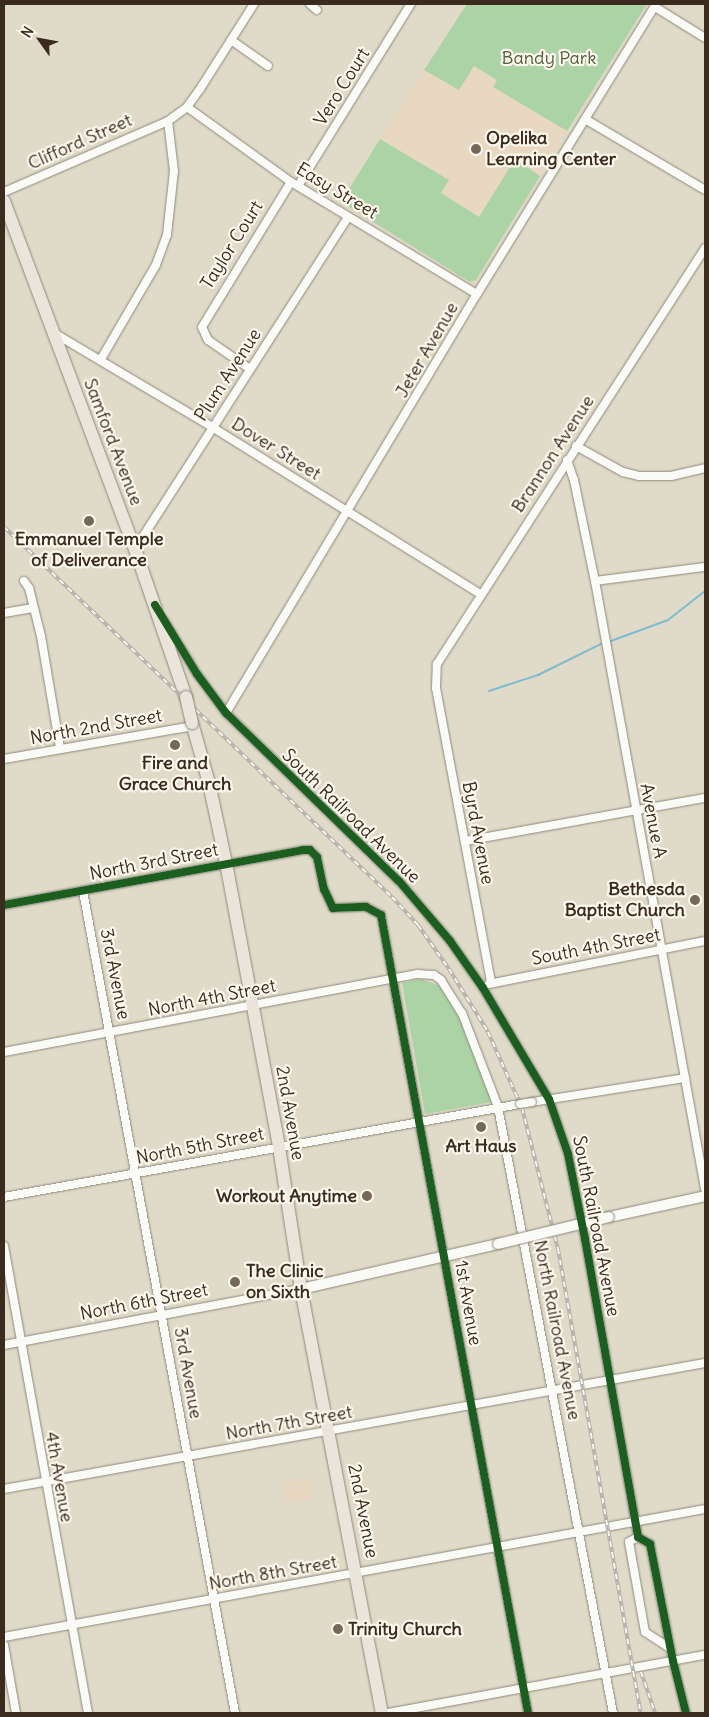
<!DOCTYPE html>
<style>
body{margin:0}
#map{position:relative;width:709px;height:1717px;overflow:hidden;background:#e0dbc8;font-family:Delius,sans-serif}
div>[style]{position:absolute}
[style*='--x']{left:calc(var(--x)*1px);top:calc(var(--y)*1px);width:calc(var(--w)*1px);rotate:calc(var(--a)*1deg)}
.built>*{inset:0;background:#e9d8c1}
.green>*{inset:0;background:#acd3a5}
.stream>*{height:2px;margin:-1px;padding:0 1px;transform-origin:1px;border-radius:1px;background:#7dbbce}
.roads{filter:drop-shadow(0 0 1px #8e887d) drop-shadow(0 0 1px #8e887d)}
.minor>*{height:8px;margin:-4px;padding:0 4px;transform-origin:4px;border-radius:4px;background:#fafaf7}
.tertiary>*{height:10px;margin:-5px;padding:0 5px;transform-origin:5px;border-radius:5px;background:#fafaf7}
.primary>*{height:12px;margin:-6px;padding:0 6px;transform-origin:6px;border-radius:6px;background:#ebe4da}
.rail>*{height:4px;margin-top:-2px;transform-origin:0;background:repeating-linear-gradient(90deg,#fbf7ec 0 5.5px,#b5b2ae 0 11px);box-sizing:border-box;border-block:1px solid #b5b2ae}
.bridges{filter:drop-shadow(0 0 1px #8e887d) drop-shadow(0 0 1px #8e887d)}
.minor-bridge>*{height:8px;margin:-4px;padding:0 4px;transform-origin:4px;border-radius:4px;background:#fafaf7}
.tertiary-bridge>*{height:10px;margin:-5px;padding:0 5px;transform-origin:5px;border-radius:5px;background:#fafaf7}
.primary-bridge>*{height:12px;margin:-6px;padding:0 6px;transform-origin:6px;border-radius:6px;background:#ebe4da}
.cycleway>*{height:8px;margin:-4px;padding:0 4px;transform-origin:4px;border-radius:4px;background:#1b5e20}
.dots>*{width:14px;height:14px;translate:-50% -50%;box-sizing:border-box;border:2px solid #fbf7ec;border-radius:50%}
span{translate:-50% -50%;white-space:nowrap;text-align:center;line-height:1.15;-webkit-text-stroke:4.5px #fbf7ec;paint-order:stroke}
.park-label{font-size:18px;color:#505b3e}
.street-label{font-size:18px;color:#3b2a1e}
.poi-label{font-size:18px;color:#3b2a1e;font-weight:700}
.left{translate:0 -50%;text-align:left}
.right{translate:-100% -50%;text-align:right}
.frame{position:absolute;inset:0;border:5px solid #3b2a1e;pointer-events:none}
.north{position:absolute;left:15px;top:15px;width:50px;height:50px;-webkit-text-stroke:4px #fbf7ec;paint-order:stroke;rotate:302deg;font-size:14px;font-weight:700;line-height:20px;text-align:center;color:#3b2a1e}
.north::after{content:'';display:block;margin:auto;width:18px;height:22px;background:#3b2a1e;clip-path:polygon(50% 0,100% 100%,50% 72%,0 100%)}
</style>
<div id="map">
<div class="built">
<i style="clip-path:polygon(473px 66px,498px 81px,493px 88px,567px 131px,540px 176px,515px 160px,480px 217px,441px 192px,449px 180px,380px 139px,424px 70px,459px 90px)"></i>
<i style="clip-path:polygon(310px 1478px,313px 1494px,311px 1498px,286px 1504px,283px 1483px)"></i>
</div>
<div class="green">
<i style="clip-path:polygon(467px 4px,647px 4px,567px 131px,493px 87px,497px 80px,474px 66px,459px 90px,424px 70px)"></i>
<i style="clip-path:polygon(380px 139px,449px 180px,441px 193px,479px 217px,515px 159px,540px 176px,476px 280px,470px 282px,341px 202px)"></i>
<i style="clip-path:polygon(421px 979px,438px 985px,456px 1008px,492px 1102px,425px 1114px,402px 983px)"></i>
</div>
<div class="stream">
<i style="--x:608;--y:642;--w:64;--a:-20.1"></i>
<i style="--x:668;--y:620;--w:47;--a:-38.1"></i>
<i style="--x:489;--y:691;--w:52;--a:-18.1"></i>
<i style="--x:538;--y:675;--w:72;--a:-26.2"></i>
</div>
<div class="roads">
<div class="minor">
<i style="--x:310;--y:4;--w:9;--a:41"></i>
<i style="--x:655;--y:7;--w:59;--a:31.8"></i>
<i style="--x:231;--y:40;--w:45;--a:35.1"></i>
<i style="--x:187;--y:107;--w:128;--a:35.8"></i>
<i style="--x:291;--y:182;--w:217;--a:31.1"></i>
<i style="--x:585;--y:119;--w:139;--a:30.6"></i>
<i style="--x:298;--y:186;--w:214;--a:-58.2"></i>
<i style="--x:4;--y:192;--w:179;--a:-23.4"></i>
<i style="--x:54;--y:333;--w:184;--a:30.7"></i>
<i style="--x:212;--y:427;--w:316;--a:31.9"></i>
<i style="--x:101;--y:359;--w:109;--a:-59.7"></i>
<i style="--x:156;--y:265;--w:32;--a:-70"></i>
<i style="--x:167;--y:235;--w:64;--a:-83.8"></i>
<i style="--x:174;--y:171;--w:50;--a:-96.8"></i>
<i style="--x:168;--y:121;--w:24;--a:-36"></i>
<i style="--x:187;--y:107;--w:22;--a:-54"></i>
<i style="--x:200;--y:89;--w:101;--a:-57.6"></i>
<i style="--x:250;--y:369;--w:51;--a:-145.4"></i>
<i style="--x:208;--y:340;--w:14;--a:-115"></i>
<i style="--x:202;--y:327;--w:170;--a:-58.5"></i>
<i style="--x:576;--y:446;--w:54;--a:29"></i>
<i style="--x:623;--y:472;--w:16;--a:14"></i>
<i style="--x:639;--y:476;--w:32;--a:0"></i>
<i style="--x:671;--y:476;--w:35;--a:-13"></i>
<i style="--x:567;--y:460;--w:21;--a:71"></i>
<i style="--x:574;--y:480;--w:103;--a:78.3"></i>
<i style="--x:595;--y:581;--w:618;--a:79.74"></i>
<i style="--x:135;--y:549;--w:394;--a:-57.3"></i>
<i style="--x:24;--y:581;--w:9;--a:54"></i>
<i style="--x:29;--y:588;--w:49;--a:76"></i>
<i style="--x:41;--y:636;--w:114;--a:80.4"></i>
<i style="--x:595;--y:581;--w:111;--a:-7.3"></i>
<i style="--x:4;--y:613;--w:29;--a:-10"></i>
<i style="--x:164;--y:620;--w:63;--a:58.6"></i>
<i style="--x:197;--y:674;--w:49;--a:53.4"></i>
<i style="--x:226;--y:713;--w:241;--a:44.2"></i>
<i style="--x:399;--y:881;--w:79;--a:49.6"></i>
<i style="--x:450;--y:941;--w:57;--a:54.9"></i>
<i style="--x:483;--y:988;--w:129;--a:59.3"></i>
<i style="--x:549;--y:1099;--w:58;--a:70.9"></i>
<i style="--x:568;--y:1154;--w:87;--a:78.7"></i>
<i style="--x:585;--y:1239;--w:303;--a:79.9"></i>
<i style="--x:638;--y:1537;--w:14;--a:30"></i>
<i style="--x:650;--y:1544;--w:119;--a:78.9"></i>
<i style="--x:673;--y:1661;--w:54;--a:76"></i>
<i style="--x:226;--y:713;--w:488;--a:-59.1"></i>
<i style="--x:477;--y:294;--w:341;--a:-58.3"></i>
<i style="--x:4;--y:759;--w:192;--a:-9.9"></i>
<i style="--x:465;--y:841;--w:244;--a:-10.2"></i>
<i style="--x:83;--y:891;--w:836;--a:79.52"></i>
<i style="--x:4;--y:905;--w:304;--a:-10.4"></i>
<i style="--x:303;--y:850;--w:7;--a:0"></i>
<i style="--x:310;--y:850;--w:10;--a:45"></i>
<i style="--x:317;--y:857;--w:33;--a:78"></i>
<i style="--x:324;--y:889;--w:21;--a:65"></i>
<i style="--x:333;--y:908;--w:33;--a:-2"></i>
<i style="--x:366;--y:907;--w:17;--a:28"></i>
<i style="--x:381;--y:915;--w:811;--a:79.56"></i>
<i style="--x:491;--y:982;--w:299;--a:-100.6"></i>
<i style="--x:436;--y:688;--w:24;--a:-88"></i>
<i style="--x:437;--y:664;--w:495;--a:-57.2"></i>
<i style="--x:489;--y:984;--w:220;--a:-11.3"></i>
<i style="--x:4;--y:1052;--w:421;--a:-10.7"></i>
<i style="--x:418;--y:974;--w:16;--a:4"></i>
<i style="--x:434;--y:975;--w:9;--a:36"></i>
<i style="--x:441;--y:980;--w:39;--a:58"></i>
<i style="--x:462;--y:1013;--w:101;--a:69"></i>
<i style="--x:498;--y:1107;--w:617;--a:79.25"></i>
<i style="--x:532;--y:1102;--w:155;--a:-8.9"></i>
<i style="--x:4;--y:1197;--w:524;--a:-10.22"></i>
<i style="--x:4;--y:1246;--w:474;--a:79.8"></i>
<i style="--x:4;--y:1345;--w:302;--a:-10.7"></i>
<i style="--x:4;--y:1489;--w:712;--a:-10.19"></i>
<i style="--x:638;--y:1537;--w:10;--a:151"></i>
<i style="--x:629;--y:1542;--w:91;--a:79.9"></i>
<i style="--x:645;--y:1632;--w:30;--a:33"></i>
<i style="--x:4;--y:1637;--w:713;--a:-10.35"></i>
<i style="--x:4;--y:1645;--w:69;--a:80"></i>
<i style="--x:388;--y:1713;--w:322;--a:-10.4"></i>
</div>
<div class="tertiary">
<i style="--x:609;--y:1217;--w:98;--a:-12.3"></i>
<i style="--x:301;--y:1289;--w:202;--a:-12.9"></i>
</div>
<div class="primary">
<i style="--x:4;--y:201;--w:372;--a:69.4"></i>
<i style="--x:135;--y:549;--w:157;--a:71"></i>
<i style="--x:192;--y:723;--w:62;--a:74.2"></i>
<i style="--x:209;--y:783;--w:82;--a:78"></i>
<i style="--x:226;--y:863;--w:289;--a:79.4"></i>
<i style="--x:279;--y:1147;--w:144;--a:81.2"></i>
<i style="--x:301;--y:1289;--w:432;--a:79.2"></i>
</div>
</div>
<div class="rail">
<i style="--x:4;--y:527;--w:536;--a:43.64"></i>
<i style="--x:392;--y:897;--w:38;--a:47"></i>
<i style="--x:418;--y:925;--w:54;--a:54.8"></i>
<i style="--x:449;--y:969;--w:74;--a:58.2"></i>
<i style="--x:488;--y:1032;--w:83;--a:65.9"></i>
<i style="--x:522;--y:1108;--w:146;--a:75.7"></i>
<i style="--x:558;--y:1249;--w:471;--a:79.9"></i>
<i style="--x:641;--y:1672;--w:43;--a:71.1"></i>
</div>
<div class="bridges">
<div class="minor-bridge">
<i style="--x:520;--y:1104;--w:12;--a:-9"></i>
</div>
<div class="tertiary-bridge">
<i style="--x:498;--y:1244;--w:114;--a:-13.7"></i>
</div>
<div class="primary-bridge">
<i style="--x:186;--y:697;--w:27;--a:77"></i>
</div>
</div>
<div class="cycleway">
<i style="--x:155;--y:605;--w:81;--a:58.7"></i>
<i style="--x:197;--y:674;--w:49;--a:53.4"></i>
<i style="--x:226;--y:713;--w:241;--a:44.2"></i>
<i style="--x:399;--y:881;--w:79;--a:49.6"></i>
<i style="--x:450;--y:941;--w:57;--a:54.9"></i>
<i style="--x:483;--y:988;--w:129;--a:59.3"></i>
<i style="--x:549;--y:1099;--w:58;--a:70.9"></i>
<i style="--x:568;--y:1154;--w:87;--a:78.7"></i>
<i style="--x:585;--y:1239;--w:303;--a:79.9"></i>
<i style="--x:638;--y:1537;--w:14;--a:30"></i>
<i style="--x:650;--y:1544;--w:119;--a:78.9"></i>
<i style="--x:673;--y:1661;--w:54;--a:76"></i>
<i style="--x:4;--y:905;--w:304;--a:-10.4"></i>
<i style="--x:303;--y:850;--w:7;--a:0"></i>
<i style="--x:310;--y:850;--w:10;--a:45"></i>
<i style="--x:317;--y:857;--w:33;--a:78"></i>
<i style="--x:324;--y:889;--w:21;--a:65"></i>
<i style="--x:333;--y:908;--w:33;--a:-2"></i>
<i style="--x:366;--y:907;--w:17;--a:28"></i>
<i style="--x:381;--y:915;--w:811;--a:79.56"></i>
</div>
<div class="dots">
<i style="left:476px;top:149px;background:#75685a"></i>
<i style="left:89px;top:521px;background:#75685a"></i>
<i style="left:175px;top:745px;background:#75685a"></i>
<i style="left:695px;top:900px;background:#75685a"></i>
<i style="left:481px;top:1127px;background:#75685a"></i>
<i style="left:367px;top:1196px;background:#75685a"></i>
<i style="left:235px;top:1282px;background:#75685a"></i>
<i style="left:338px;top:1629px;background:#75685a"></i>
</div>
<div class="park-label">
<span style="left:549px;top:58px">Bandy Park</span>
</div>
<div class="street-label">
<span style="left:342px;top:87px;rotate:-58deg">Vero Court</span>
<span style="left:80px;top:142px;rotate:-24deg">Clifford Street</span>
<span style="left:337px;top:191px;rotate:31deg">Easy Street</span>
<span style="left:232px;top:245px;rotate:-58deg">Taylor Court</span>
<span style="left:427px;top:350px;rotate:-60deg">Jeter Avenue</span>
<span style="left:228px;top:375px;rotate:-57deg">Plum Avenue</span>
<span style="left:113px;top:442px;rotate:69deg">Samford Avenue</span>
<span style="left:276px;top:449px;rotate:32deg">Dover Street</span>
<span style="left:553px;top:454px;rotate:-57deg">Brannon Avenue</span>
<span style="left:96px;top:727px;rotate:-10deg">North 2nd Street</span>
<span style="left:351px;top:816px;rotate:44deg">South Railroad Avenue</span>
<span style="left:653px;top:821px;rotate:79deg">Avenue A</span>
<span style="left:478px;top:833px;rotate:79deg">Byrd Avenue</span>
<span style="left:154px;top:862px;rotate:-11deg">North 3rd Street</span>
<span style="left:596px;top:947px;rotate:-11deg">South 4th Street</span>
<span style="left:115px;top:974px;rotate:79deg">3rd Avenue</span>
<span style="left:212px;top:998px;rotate:-11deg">North 4th Street</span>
<span style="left:290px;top:1113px;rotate:80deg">2nd Avenue</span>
<span style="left:200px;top:1146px;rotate:-11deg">North 5th Street</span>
<span style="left:596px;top:1226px;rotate:79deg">South Railroad Avenue</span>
<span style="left:144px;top:1302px;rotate:-11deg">North 6th Street</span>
<span style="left:468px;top:1303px;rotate:80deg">1st Avenue</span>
<span style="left:557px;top:1330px;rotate:79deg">North Railroad Avenue</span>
<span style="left:188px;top:1373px;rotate:80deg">3rd Avenue</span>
<span style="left:289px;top:1423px;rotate:-10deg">North 7th Street</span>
<span style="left:59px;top:1477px;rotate:80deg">4th Avenue</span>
<span style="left:363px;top:1511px;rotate:79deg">2nd Avenue</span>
<span style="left:273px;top:1573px;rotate:-10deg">North 8th Street</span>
</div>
<div class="poi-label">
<span class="left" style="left:486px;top:149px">Opelika<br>Learning Center</span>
<span style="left:89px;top:550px">Emmanuel Temple<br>of Deliverance</span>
<span style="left:175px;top:774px">Fire and<br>Grace Church</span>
<span class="right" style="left:685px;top:900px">Bethesda<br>Baptist Church</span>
<span style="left:481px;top:1146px">Art Haus</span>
<span class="right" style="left:357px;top:1196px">Workout Anytime</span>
<span class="left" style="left:246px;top:1282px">The Clinic<br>on Sixth</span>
<span class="left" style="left:348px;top:1629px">Trinity Church</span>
</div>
<div class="frame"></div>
<div class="north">N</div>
</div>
